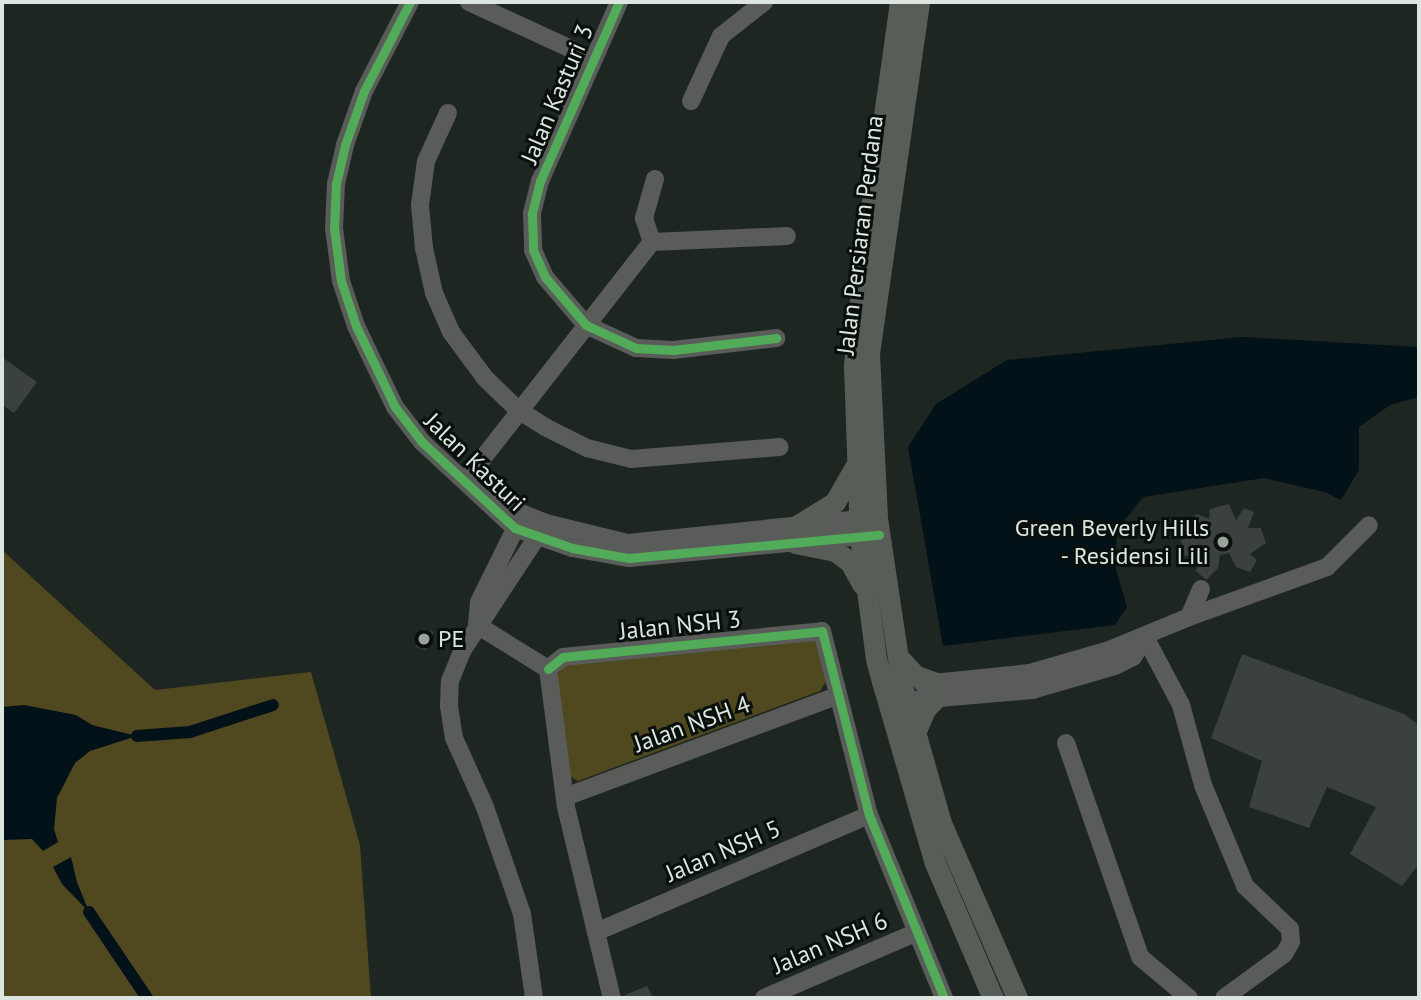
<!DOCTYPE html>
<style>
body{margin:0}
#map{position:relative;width:1421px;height:1000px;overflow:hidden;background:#1e2621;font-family:"PT Sans",sans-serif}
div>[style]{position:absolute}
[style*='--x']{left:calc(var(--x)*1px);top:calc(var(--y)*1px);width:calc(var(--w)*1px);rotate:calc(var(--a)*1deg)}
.green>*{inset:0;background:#50481f}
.water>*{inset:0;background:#031118}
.canal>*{height:12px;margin:-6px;padding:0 6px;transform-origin:6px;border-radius:6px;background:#031118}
.building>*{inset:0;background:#3a413f;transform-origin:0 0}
.minor>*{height:18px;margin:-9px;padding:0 9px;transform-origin:9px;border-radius:9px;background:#595c58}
.major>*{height:21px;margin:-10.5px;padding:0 10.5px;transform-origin:10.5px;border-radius:10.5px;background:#585d58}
.cycleway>*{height:9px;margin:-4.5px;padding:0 4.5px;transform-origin:4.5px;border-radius:4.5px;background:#51ab58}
.dots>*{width:19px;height:19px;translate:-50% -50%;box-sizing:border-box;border:4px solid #09100c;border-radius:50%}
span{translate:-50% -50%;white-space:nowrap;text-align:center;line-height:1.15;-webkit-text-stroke:6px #09100c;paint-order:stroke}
.street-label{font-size:24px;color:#dce5df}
.poi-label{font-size:24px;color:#dce5df}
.right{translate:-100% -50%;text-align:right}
.left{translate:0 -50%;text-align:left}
.frame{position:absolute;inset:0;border:4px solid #dce5df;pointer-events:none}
</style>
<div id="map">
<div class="green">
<i style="clip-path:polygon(2px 550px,155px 690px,311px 672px,360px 845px,371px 998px,2px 998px)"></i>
<i style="clip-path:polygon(810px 635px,823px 646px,829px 677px,820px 691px,578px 781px,566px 774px,557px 675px,566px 662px)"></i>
</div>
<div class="water">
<i style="clip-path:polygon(1242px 337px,1419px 347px,1419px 397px,1390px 405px,1359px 427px,1359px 470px,1341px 500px,1325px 492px,1264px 478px,1143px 497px,1117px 530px,1115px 566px,1127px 607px,1115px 625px,943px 646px,908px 447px,936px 404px,1007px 360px)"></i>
<i style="clip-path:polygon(24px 705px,76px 715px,92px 725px,137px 736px,90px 751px,75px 763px,57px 798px,54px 829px,58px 842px,43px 851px,32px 839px,2px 840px,2px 707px)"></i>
<i style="clip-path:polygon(71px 857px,77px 882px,89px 912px,62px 884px,53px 867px)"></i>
</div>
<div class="canal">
<i style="--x:137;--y:736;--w:53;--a:-4.3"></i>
<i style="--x:190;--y:732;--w:87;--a:-18"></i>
<i style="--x:89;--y:912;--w:104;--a:56"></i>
</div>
<div class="building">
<i style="clip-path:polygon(2px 357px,37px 382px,14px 413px,2px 405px)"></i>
<i style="clip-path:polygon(1229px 504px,1236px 520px,1244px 508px,1254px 512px,1248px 528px,1261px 528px,1266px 543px,1250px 554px,1257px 560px,1250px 572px,1236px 567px,1229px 553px,1220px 555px,1218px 568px,1206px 580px,1196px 571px,1202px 555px,1185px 556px,1181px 540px,1199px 534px,1188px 524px,1197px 514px,1209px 519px,1210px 509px)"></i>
<i style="left:423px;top:628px;width:11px;height:20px;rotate:22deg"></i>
<i style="clip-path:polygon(1242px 654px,1404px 714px,1419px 725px,1419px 864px,1402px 886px,1350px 854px,1376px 807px,1327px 787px,1309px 828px,1249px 807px,1262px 761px,1211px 738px)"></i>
<i style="clip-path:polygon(647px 986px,653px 998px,625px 998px,625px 995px)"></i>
</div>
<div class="minor">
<i style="--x:410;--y:2;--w:100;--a:117.3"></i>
<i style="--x:364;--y:91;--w:57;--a:109.4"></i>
<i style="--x:345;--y:145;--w:39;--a:103"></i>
<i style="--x:336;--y:183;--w:45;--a:92.5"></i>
<i style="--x:334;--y:228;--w:53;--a:82.5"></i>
<i style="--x:341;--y:281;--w:47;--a:71.6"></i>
<i style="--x:356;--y:326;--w:90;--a:64.3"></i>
<i style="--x:395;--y:407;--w:44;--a:52.4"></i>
<i style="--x:422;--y:442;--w:127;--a:42.8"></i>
<i style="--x:515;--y:528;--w:60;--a:19.3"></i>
<i style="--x:572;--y:548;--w:58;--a:10"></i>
<i style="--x:629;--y:558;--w:244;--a:-5.4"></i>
<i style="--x:469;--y:2;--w:136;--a:24.7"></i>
<i style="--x:619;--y:2;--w:196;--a:113.8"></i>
<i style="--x:540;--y:181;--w:34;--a:104"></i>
<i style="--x:532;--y:214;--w:36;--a:88"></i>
<i style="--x:533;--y:250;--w:30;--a:66"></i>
<i style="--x:545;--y:277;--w:63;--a:49.5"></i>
<i style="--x:586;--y:325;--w:55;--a:24.7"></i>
<i style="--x:636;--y:348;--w:37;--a:3"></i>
<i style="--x:673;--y:350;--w:104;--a:-6.6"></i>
<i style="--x:691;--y:101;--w:72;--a:-65.2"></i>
<i style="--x:721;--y:36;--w:55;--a:-38.3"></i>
<i style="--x:448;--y:113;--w:53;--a:114.6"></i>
<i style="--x:426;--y:161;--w:44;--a:97.8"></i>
<i style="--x:420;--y:205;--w:43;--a:84.7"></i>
<i style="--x:424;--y:248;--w:46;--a:77.5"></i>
<i style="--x:434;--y:293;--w:43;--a:66.4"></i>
<i style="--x:451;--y:332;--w:57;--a:53.5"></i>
<i style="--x:485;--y:378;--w:46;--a:44.1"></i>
<i style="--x:518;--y:410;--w:32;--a:32"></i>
<i style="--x:545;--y:427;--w:47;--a:26.6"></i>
<i style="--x:587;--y:448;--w:45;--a:14"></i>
<i style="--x:631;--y:459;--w:149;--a:-4.6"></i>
<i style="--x:655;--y:179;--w:41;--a:105.8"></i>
<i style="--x:644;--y:218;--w:25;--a:72"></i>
<i style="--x:652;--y:242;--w:135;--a:-2.5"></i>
<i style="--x:465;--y:481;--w:303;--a:-52"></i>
<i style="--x:491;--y:501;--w:59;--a:21.8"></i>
<i style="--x:546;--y:523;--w:84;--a:13.7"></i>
<i style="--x:628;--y:543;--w:245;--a:-5.9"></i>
<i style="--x:1201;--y:589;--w:30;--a:113"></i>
<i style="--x:1189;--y:617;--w:147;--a:-19.9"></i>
<i style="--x:1327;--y:567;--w:59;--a:-45"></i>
<i style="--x:477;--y:625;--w:84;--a:31.8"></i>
<i style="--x:548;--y:669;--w:139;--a:82.6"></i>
<i style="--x:566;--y:807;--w:196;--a:76.5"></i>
<i style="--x:477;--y:625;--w:23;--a:-85"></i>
<i style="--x:479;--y:602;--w:93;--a:-63.7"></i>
<i style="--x:1145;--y:637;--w:77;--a:62.1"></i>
<i style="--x:1181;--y:705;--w:83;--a:74.6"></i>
<i style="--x:1203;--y:785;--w:109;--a:67.4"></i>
<i style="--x:1245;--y:886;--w:62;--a:43.7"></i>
<i style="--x:1290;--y:929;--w:13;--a:86"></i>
<i style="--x:1291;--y:942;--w:14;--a:120"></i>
<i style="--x:1284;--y:954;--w:74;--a:143.7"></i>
<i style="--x:548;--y:669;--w:19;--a:-39"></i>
<i style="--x:563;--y:657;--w:260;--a:-5.7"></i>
<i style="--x:822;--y:631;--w:190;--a:75.7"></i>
<i style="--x:869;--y:815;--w:198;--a:67.7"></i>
<i style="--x:923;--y:684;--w:108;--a:-5.9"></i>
<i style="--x:1030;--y:673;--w:82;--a:-16.2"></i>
<i style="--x:1109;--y:650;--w:87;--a:-22.4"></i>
<i style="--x:893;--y:702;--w:140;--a:-4.9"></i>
<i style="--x:1032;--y:690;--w:86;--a:-16.1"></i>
<i style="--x:1115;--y:666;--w:20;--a:-27"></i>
<i style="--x:1133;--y:657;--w:23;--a:-59"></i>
<i style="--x:1066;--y:743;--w:226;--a:70.9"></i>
<i style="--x:1140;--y:957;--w:64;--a:39.9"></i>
<i style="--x:565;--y:797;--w:290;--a:-20.4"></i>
<i style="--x:596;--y:932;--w:297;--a:-23.2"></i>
<i style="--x:534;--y:998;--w:85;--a:-98.1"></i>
<i style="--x:522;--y:914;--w:113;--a:-109.1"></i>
<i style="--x:485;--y:807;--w:76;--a:-114.2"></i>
<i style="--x:454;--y:738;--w:32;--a:-99"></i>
<i style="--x:449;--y:706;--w:25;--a:-88"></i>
<i style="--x:450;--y:681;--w:32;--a:-68"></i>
<i style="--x:462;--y:651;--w:153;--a:-56.7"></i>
<i style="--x:764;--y:998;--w:164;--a:-23.3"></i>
</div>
<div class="major">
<i style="--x:900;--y:2;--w:258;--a:98"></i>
<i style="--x:864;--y:257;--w:109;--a:95.2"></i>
<i style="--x:854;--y:366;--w:170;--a:88"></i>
<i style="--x:860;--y:536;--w:124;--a:82.6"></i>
<i style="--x:876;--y:659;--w:30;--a:75"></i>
<i style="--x:884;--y:688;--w:182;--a:73.8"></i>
<i style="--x:935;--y:863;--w:147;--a:66.8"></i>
<i style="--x:919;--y:2;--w:355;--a:98.1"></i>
<i style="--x:869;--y:353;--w:165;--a:87.2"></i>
<i style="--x:877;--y:518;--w:170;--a:81.5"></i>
<i style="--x:902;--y:686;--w:142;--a:74.1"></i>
<i style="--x:941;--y:823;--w:191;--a:66.5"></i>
<i style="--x:795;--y:527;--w:47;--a:-32"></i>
<i style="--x:835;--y:502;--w:40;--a:-60.3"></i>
<i style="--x:795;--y:543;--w:41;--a:11.3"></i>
<i style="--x:835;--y:551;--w:19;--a:36"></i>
<i style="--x:850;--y:562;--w:26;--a:61"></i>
<i style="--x:898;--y:657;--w:26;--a:47"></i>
<i style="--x:916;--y:676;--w:21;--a:19"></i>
<i style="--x:915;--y:733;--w:26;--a:-67"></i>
<i style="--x:925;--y:709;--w:16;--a:-45"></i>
</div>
<div class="cycleway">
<i style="--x:410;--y:2;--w:100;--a:117.3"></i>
<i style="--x:364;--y:91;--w:57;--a:109.4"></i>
<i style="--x:345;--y:145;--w:39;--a:103"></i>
<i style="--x:336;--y:183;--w:45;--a:92.5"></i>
<i style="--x:334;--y:228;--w:53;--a:82.5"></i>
<i style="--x:341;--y:281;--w:47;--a:71.6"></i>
<i style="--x:356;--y:326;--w:90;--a:64.3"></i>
<i style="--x:395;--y:407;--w:44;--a:52.4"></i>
<i style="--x:422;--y:442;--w:127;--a:42.8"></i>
<i style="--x:515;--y:528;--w:60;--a:19.3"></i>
<i style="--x:572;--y:548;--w:58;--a:10"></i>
<i style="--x:629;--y:558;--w:251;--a:-5.3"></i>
<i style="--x:619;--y:2;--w:196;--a:113.8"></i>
<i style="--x:540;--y:181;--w:34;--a:104"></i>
<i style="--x:532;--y:214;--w:36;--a:88"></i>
<i style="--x:533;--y:250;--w:30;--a:66"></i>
<i style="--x:545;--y:277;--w:63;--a:49.5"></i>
<i style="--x:586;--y:325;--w:55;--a:24.7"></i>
<i style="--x:636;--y:348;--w:37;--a:3"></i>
<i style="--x:673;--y:350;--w:104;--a:-6.6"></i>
<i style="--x:548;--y:669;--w:19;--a:-39"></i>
<i style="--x:563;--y:657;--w:260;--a:-5.7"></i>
<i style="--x:822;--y:631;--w:190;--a:75.7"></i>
<i style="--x:869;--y:815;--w:198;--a:67.7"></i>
</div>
<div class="dots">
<i style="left:1223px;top:542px;background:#9aa29c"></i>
<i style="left:424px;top:639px;background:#9aa29c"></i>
</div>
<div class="street-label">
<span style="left:557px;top:94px;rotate:-67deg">Jalan Kasturi 3</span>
<span style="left:860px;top:235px;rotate:-83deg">Jalan Persiaran Perdana</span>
<span style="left:475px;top:462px;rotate:44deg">Jalan Kasturi</span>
<span style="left:680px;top:625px;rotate:-6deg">Jalan NSH 3</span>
<span style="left:692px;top:724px;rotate:-20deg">Jalan NSH 4</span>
<span style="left:723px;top:851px;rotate:-23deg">Jalan NSH 5</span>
<span style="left:830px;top:943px;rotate:-23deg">Jalan NSH 6</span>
</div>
<div class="poi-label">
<span class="right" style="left:1209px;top:542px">Green Beverly Hills<br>- Residensi Lili</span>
<span class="left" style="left:438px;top:639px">PE</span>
</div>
<div class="frame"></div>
</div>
